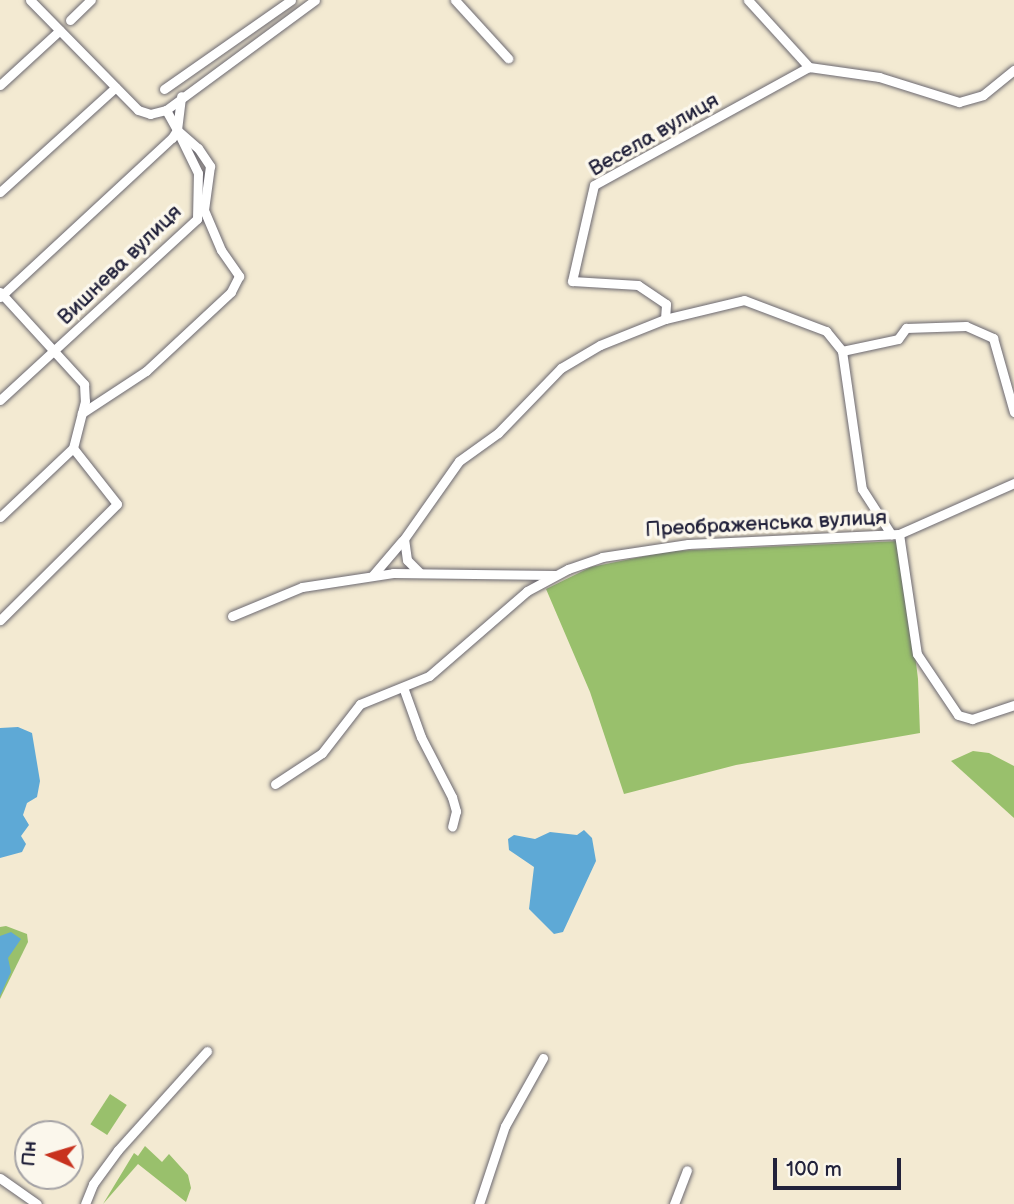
<!DOCTYPE html>
<meta charset="utf-8">
<style>
body{margin:0}
#map{position:relative;width:1014px;height:1204px;overflow:hidden;background:#f3ead2;font-family:"Balsamiq Sans",sans-serif}
div>[style]{position:absolute}
[style*='--x']{left:calc(var(--x)*1px);top:calc(var(--y)*1px);width:calc(var(--w)*1px);rotate:calc(var(--a)*1deg)}
.green>*{inset:0;background:#99c06c;transform-origin:0 0}
.water>*{inset:0;background:#5ea9d6}
.roads{filter:drop-shadow(0 0 2px #6b6870) drop-shadow(0 0 2px #6b6870)}
.minor>*{height:9px;margin:-4.5px;padding:0 4.5px;transform-origin:4.5px;border-radius:4.5px;background:#fff}
span{translate:-50% -50%;white-space:nowrap;text-align:center;line-height:1.15;-webkit-text-stroke:7px #fbf7ec;paint-order:stroke}
.street-label{font-size:21px;color:#22223b}
.north{position:absolute;left:14px;top:1120px;width:70px;height:70px;box-sizing:border-box;background:#fbf7ec;border:2px solid #a4a2a5;border-radius:50%;rotate:274deg;font-size:19px;font-weight:700;line-height:28px;text-align:center;color:#22223b}
.north::after{content:'';display:block;margin:auto;width:24px;height:32px;background:#c8321e;clip-path:polygon(50% 0,100% 100%,50% 72%,0 100%)}
.scale{position:absolute;left:773px;top:1158px;width:128px;height:32px;box-sizing:border-box;border:4px solid #22223b;border-top:0;padding-left:9px;font-size:21px;line-height:24px;white-space:nowrap;color:#22223b;-webkit-text-stroke:5px #fbf7ec;paint-order:stroke}
</style>
<div id="map">
<div class="green">
<i style="clip-path:polygon(901px 541px,918px 679px,920px 733px,736px 765px,624px 794px,590px 692px,546px 589px,591px 567px,670px 551px)"></i>
<i style="clip-path:polygon(973px 751px,989px 753px,1014px 766px,1014px 818px,951px 761px)"></i>
<i style="clip-path:polygon(6px 926px,27px 934px,28px 942px,0 999px,0 927px)"></i>
<i style="left:110px;top:1094px;width:20px;height:36px;rotate:33deg"></i>
<i style="clip-path:polygon(145px 1146px,162px 1162px,169px 1154px,188px 1175px,191px 1188px,186px 1202px,138px 1164px,103px 1204px,134px 1153px,138px 1156px)"></i>
</div>
<div class="water">
<i style="clip-path:polygon(18px 727px,32px 733px,40px 781px,37px 797px,27px 803px,23px 815px,29px 825px,21px 836px,26px 844px,22px 852px,0 858px,0 728px)"></i>
<i style="clip-path:polygon(584px 830px,592px 838px,596px 861px,563px 932px,554px 934px,529px 909px,534px 867px,509px 850px,508px 839px,514px 835px,535px 839px,550px 832px,577px 835px)"></i>
<i style="clip-path:polygon(11px 932px,21px 939px,8px 958px,11px 972px,0 996px,0 936px)"></i>
</div>
<div class="roads">
<div class="minor">
<i style="--x:30;--y:0;--w:154;--a:45.5"></i>
<i style="--x:138;--y:110;--w:13;--a:18"></i>
<i style="--x:150;--y:114;--w:16;--a:-14"></i>
<i style="--x:166;--y:110;--w:23;--a:61"></i>
<i style="--x:177;--y:130;--w:28;--a:41"></i>
<i style="--x:198;--y:148;--w:22;--a:56"></i>
<i style="--x:210;--y:166;--w:44;--a:97.8"></i>
<i style="--x:204;--y:210;--w:43;--a:67"></i>
<i style="--x:221;--y:250;--w:32;--a:55"></i>
<i style="--x:239;--y:276;--w:18;--a:117"></i>
<i style="--x:231;--y:292;--w:116;--a:137.1"></i>
<i style="--x:146;--y:371;--w:77;--a:146.7"></i>
<i style="--x:455;--y:0;--w:79;--a:47.6"></i>
<i style="--x:748;--y:0;--w:91;--a:47.7"></i>
<i style="--x:70;--y:20;--w:29;--a:-44"></i>
<i style="--x:0;--y:85;--w:81;--a:-42.5"></i>
<i style="--x:164;--y:89;--w:155;--a:-35"></i>
<i style="--x:166;--y:110;--w:185;--a:-36.4"></i>
<i style="--x:0;--y:192;--w:156;--a:-42.2"></i>
<i style="--x:0;--y:292;--w:125;--a:47.6"></i>
<i style="--x:84;--y:384;--w:17;--a:87"></i>
<i style="--x:85;--y:401;--w:49;--a:104.3"></i>
<i style="--x:73;--y:448;--w:71;--a:51.8"></i>
<i style="--x:117;--y:504;--w:165;--a:135.2"></i>
<i style="--x:0;--y:297;--w:234;--a:-42.8"></i>
<i style="--x:172;--y:138;--w:9;--a:-58"></i>
<i style="--x:177;--y:130;--w:34;--a:-83"></i>
<i style="--x:665;--y:319;--w:81;--a:-13.5"></i>
<i style="--x:744;--y:300;--w:88;--a:20.7"></i>
<i style="--x:826;--y:331;--w:26;--a:51"></i>
<i style="--x:842;--y:351;--w:139;--a:81.8"></i>
<i style="--x:862;--y:489;--w:54;--a:57.2"></i>
<i style="--x:842;--y:351;--w:57;--a:-12.1"></i>
<i style="--x:898;--y:339;--w:14;--a:-54"></i>
<i style="--x:906;--y:328;--w:60;--a:-1.9"></i>
<i style="--x:966;--y:326;--w:30;--a:24"></i>
<i style="--x:993;--y:338;--w:77;--a:74.2"></i>
<i style="--x:0;--y:400;--w:268;--a:-42.6"></i>
<i style="--x:197;--y:219;--w:46;--a:-88.8"></i>
<i style="--x:198;--y:173;--w:48;--a:-116"></i>
<i style="--x:0;--y:517;--w:100;--a:-43.4"></i>
<i style="--x:899;--y:534;--w:121;--a:81.5"></i>
<i style="--x:917;--y:654;--w:73;--a:56.1"></i>
<i style="--x:958;--y:715;--w:15;--a:16"></i>
<i style="--x:972;--y:719;--w:44;--a:-18.4"></i>
<i style="--x:420;--y:573;--w:18;--a:-135"></i>
<i style="--x:407;--y:560;--w:21;--a:-98"></i>
<i style="--x:404;--y:539;--w:95;--a:-54.8"></i>
<i style="--x:459;--y:461;--w:48;--a:-35.7"></i>
<i style="--x:498;--y:433;--w:91;--a:-45.9"></i>
<i style="--x:561;--y:368;--w:45;--a:-30.5"></i>
<i style="--x:600;--y:345;--w:70;--a:-21.8"></i>
<i style="--x:665;--y:319;--w:15;--a:-86"></i>
<i style="--x:666;--y:304;--w:34;--a:-146"></i>
<i style="--x:638;--y:285;--w:66;--a:-176.5"></i>
<i style="--x:572;--y:281;--w:98;--a:-77.1"></i>
<i style="--x:594;--y:185;--w:245;--a:-28.8"></i>
<i style="--x:809;--y:67;--w:71;--a:8.1"></i>
<i style="--x:879;--y:77;--w:84;--a:17.4"></i>
<i style="--x:959;--y:102;--w:25;--a:-16"></i>
<i style="--x:983;--y:95;--w:40;--a:-39"></i>
<i style="--x:373;--y:575;--w:45;--a:-49.5"></i>
<i style="--x:232;--y:616;--w:76;--a:-22.5"></i>
<i style="--x:302;--y:587;--w:92;--a:-8.7"></i>
<i style="--x:393;--y:573;--w:162;--a:0.7"></i>
<i style="--x:403;--y:687;--w:53;--a:70.2"></i>
<i style="--x:421;--y:737;--w:68;--a:62.7"></i>
<i style="--x:452;--y:797;--w:15;--a:74"></i>
<i style="--x:456;--y:811;--w:16;--a:104"></i>
<i style="--x:275;--y:784;--w:56;--a:-33.4"></i>
<i style="--x:322;--y:753;--w:62;--a:-52.2"></i>
<i style="--x:360;--y:704;--w:74;--a:-22.1"></i>
<i style="--x:429;--y:676;--w:130;--a:-40.9"></i>
<i style="--x:527;--y:591;--w:47;--a:-28.2"></i>
<i style="--x:568;--y:569;--w:36;--a:-19"></i>
<i style="--x:602;--y:557;--w:87;--a:-8.6"></i>
<i style="--x:688;--y:544;--w:211;--a:-2.7"></i>
<i style="--x:899;--y:534;--w:126;--a:-23.9"></i>
<i style="--x:0;--y:1178;--w:45;--a:35.1"></i>
<i style="--x:85;--y:1204;--w:22;--a:-68"></i>
<i style="--x:93;--y:1184;--w:42;--a:-53.7"></i>
<i style="--x:118;--y:1150;--w:133;--a:-48"></i>
<i style="--x:479;--y:1204;--w:82;--a:-71.6"></i>
<i style="--x:505;--y:1126;--w:78;--a:-60.8"></i>
<i style="--x:674;--y:1204;--w:36;--a:-69"></i>
</div>
</div>
<div class="street-label">
<span style="left:654px;top:135px;rotate:-30deg">Весела вулиця</span>
<span style="left:120px;top:265px;rotate:-44deg">Вишнева вулиця</span>
<span style="left:766px;top:524px;rotate:-3deg">Преображенська вулиця</span>
</div>
<div class="north">Пн</div>
<div class="scale">100 m</div>
</div>
